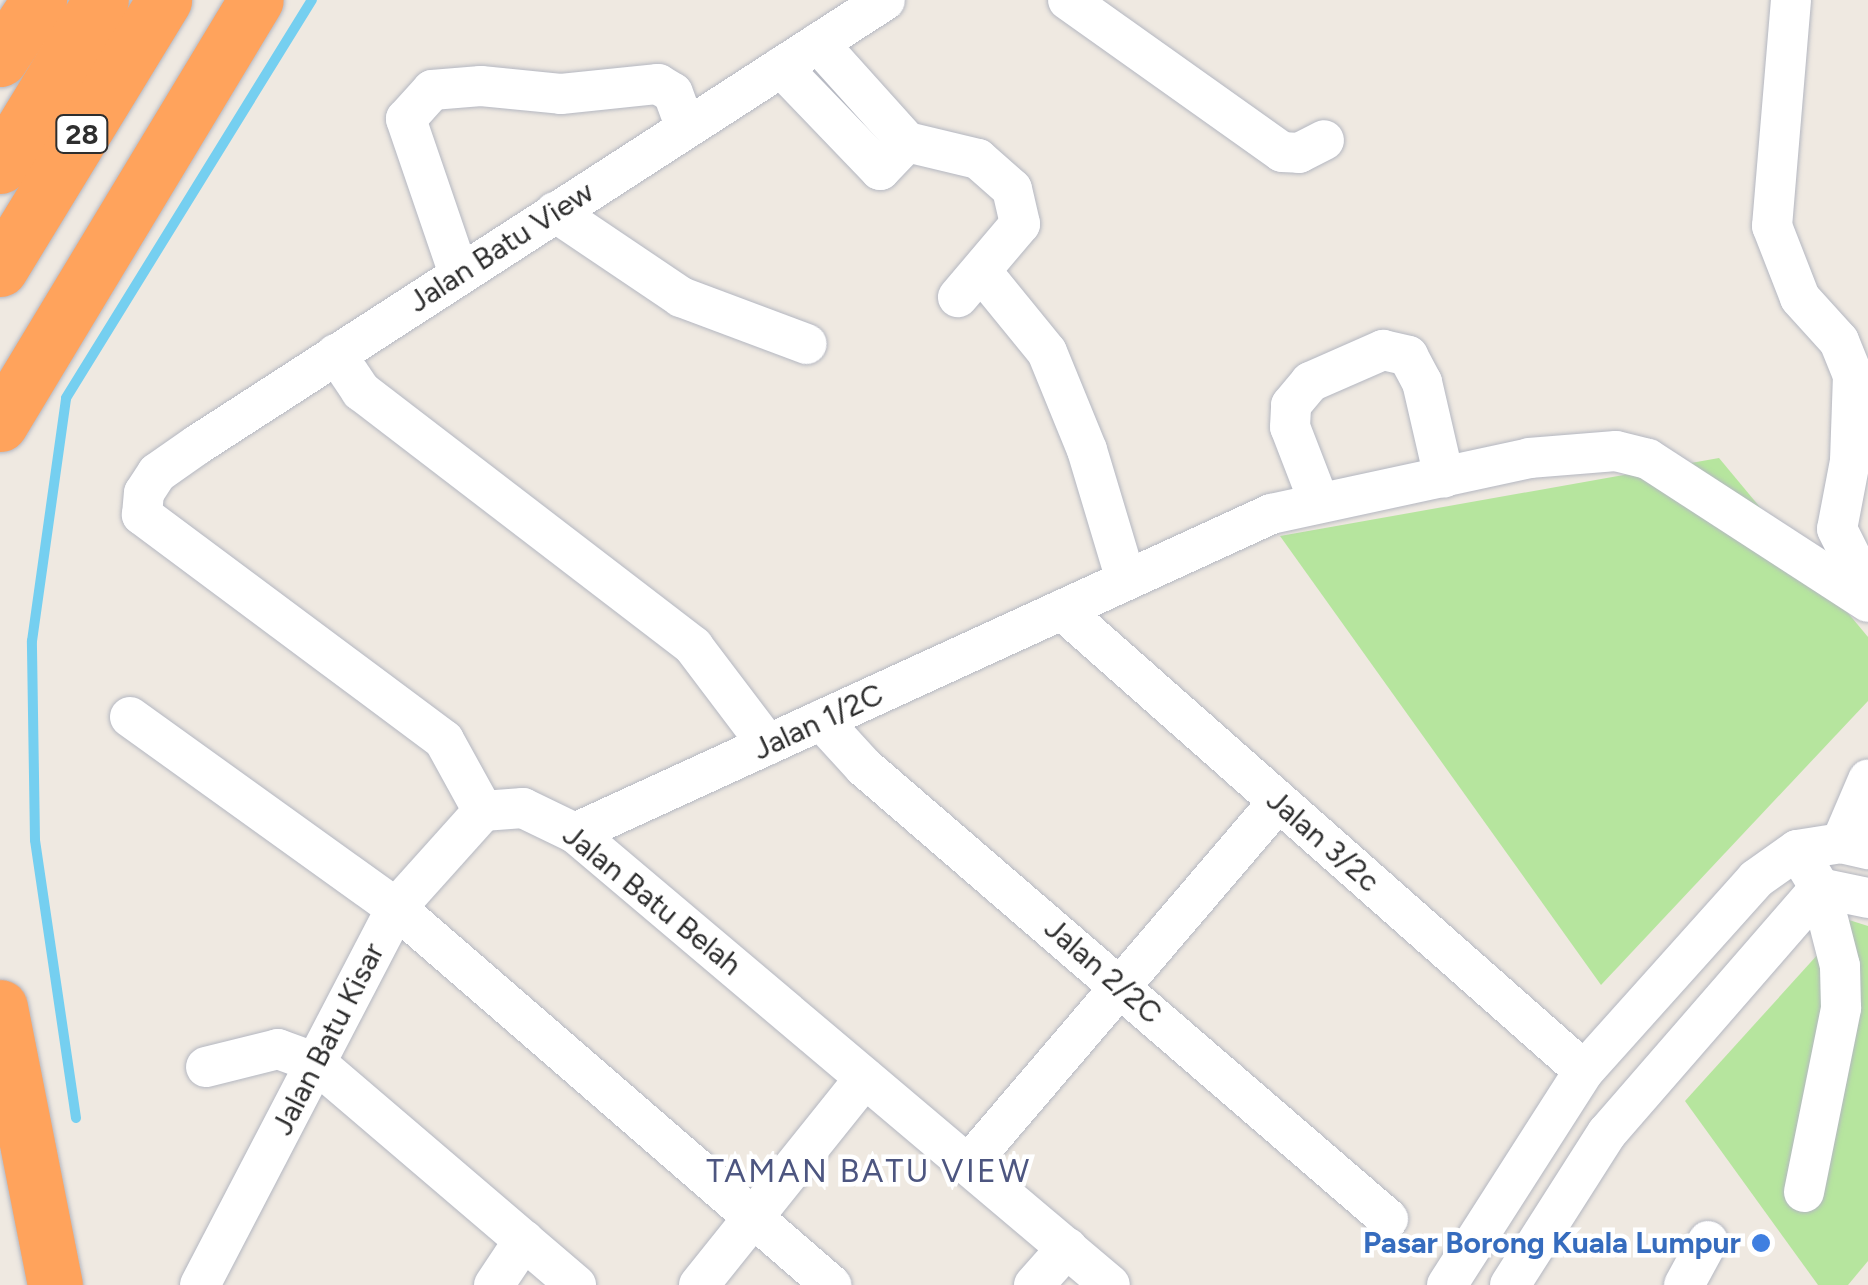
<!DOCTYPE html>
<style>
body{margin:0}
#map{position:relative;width:1868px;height:1285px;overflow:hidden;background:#efe9e1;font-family:Figtree,sans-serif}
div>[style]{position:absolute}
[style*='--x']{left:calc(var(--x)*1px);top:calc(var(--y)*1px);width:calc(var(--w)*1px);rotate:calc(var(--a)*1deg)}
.green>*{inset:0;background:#b6e59e}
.stream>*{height:10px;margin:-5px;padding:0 5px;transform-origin:5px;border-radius:5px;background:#75cff0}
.roads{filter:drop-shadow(0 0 2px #b4b7c1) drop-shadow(0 0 2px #b4b7c1)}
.minor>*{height:40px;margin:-20px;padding:0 20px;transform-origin:20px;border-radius:20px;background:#fff}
.highway>*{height:55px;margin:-27.5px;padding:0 27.5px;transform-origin:27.5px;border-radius:27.5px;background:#ffa35c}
.dots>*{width:28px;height:28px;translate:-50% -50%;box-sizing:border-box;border:5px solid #fff;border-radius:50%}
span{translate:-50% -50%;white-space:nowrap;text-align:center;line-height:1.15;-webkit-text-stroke:9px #fff;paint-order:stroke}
.shield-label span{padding:2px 8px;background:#fff;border:2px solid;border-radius:8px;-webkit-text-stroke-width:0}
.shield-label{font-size:28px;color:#2e2e2e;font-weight:700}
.street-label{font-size:30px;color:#2e2e2e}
.shop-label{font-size:30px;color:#366cbe;font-weight:700}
.right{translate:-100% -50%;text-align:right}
.neighbourhood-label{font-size:32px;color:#4d5680;letter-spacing:2.5px}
</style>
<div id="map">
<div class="green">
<i style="clip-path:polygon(1719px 458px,1868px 637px,1868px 701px,1601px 985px,1280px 536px)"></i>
<i style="clip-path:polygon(1849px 920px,1868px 926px,1868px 1261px,1848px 1285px,1818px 1285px,1685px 1101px)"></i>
</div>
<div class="stream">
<i style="--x:76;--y:1118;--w:281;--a:-98.4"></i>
<i style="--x:35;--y:840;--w:199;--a:-90.9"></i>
<i style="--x:32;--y:641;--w:245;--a:-82"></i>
<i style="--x:66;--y:398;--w:468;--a:-58.3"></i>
</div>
<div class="roads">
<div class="minor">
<i style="--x:1068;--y:0;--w:262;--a:35.4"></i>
<i style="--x:1282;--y:152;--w:17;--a:3"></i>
<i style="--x:1299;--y:153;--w:28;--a:-27"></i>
<i style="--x:1791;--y:0;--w:227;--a:94.8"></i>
<i style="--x:1772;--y:226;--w:77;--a:68.7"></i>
<i style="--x:1800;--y:298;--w:58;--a:47.8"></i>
<i style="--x:1839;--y:341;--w:37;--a:68"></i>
<i style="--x:1853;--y:375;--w:86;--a:92"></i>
<i style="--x:1850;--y:461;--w:69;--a:100.8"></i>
<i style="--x:1837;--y:529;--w:69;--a:63.4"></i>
<i style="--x:818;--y:43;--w:133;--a:48"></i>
<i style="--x:907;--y:142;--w:73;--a:13.5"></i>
<i style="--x:978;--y:159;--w:45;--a:41.4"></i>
<i style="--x:1012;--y:189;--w:36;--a:77"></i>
<i style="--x:1020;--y:224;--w:96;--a:130.3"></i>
<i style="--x:781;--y:67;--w:143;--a:46.1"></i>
<i style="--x:880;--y:170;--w:39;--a:-46"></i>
<i style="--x:555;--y:212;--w:152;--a:34"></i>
<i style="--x:681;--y:297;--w:134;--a:20.5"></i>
<i style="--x:981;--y:271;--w:104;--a:50.8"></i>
<i style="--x:1047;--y:352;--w:106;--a:67.8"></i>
<i style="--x:1087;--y:450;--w:136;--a:73.3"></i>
<i style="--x:459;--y:274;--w:164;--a:-108.9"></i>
<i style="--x:406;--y:119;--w:39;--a:-48"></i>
<i style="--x:432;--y:90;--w:49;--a:-4.7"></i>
<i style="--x:481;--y:86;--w:80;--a:5.7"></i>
<i style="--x:561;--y:94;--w:98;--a:-5.9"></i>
<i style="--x:658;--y:84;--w:17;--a:31"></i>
<i style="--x:673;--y:93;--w:37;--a:70"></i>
<i style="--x:336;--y:354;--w:45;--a:56"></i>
<i style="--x:361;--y:391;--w:419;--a:37.5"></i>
<i style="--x:693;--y:646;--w:124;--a:52.9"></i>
<i style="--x:1319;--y:502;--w:80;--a:-111.1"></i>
<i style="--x:1290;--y:427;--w:22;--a:-87"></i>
<i style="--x:1291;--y:405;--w:30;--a:-50"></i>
<i style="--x:1310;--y:382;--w:80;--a:-23.7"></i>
<i style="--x:1383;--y:350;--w:26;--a:13"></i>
<i style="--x:1408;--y:356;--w:30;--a:62"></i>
<i style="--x:1422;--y:382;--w:98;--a:77"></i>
<i style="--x:1062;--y:610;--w:696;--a:41.45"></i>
<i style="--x:130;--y:717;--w:327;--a:35.7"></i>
<i style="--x:396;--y:908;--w:576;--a:40.91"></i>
<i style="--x:821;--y:720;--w:64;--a:47.5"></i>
<i style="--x:864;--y:767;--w:692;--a:40.78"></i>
<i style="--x:483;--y:811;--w:81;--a:-118.8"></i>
<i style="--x:444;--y:740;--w:377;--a:-143.3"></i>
<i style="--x:142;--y:515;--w:22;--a:-85"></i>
<i style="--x:144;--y:493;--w:24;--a:-57"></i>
<i style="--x:157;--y:473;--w:49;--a:-35"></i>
<i style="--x:197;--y:445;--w:819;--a:-32.89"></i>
<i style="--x:483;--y:811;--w:40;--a:-4.3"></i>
<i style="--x:523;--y:808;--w:58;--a:25.7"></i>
<i style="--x:575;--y:833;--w:700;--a:40.19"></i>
<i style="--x:575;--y:833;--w:766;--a:-24.62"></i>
<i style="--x:1271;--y:514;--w:264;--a:-12.2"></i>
<i style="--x:1529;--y:458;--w:87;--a:-4.6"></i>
<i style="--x:1616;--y:451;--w:33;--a:14"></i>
<i style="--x:1648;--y:459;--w:262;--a:33"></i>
<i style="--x:1841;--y:843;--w:69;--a:-66.8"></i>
<i style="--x:206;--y:1067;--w:74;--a:-14"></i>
<i style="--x:278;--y:1049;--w:40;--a:20.2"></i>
<i style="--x:316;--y:1063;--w:342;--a:40.5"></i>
<i style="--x:968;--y:1165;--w:477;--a:-49.5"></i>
<i style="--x:1804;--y:1192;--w:188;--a:-78.6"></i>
<i style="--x:1841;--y:1008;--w:42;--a:-91.4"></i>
<i style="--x:1840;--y:966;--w:81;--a:-104.4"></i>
<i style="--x:1820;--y:888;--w:49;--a:11.8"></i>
<i style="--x:200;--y:1285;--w:425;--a:-62.5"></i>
<i style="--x:396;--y:908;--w:130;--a:-48.1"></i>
<i style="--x:494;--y:1285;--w:54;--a:-56.3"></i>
<i style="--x:699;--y:1285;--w:265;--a:-51.3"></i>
<i style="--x:1034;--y:1285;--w:50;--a:-48.3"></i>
<i style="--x:1447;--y:1285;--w:254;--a:-57.4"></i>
<i style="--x:1584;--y:1071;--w:258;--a:-48.1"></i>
<i style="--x:1756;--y:879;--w:50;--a:-35.3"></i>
<i style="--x:1797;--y:850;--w:45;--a:-9"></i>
<i style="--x:1841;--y:843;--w:28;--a:13"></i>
<i style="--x:1510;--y:1285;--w:180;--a:-57.5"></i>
<i style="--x:1607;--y:1133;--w:325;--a:-49"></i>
<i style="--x:1820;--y:888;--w:44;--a:-121.2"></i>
<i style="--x:1684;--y:1285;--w:50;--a:-61.4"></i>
</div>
<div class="highway">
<i style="--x:0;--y:59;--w:71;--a:-56.5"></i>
<i style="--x:0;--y:166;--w:194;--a:-58.7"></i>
<i style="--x:0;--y:269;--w:315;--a:-58.6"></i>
<i style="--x:0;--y:424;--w:495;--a:-58.9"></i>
<i style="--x:0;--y:1007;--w:283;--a:78.8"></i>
</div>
</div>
<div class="dots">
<i style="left:1761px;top:1243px;background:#3f7fe0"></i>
</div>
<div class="shield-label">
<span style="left:82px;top:134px">28</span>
</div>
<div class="street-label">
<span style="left:501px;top:247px;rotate:-33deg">Jalan Batu View</span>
<span style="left:818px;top:722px;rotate:-25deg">Jalan 1/2C</span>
<span style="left:1323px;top:841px;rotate:41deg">Jalan 3/2c</span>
<span style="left:652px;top:900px;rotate:39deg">Jalan Batu Belah</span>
<span style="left:1103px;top:971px;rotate:41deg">Jalan 2/2C</span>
<span style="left:328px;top:1039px;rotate:-63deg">Jalan Batu Kisar</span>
</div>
<div class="shop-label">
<span class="right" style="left:1741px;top:1243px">Pasar Borong Kuala Lumpur</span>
</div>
<div class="neighbourhood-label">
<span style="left:869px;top:1171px">TAMAN BATU VIEW</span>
</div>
</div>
